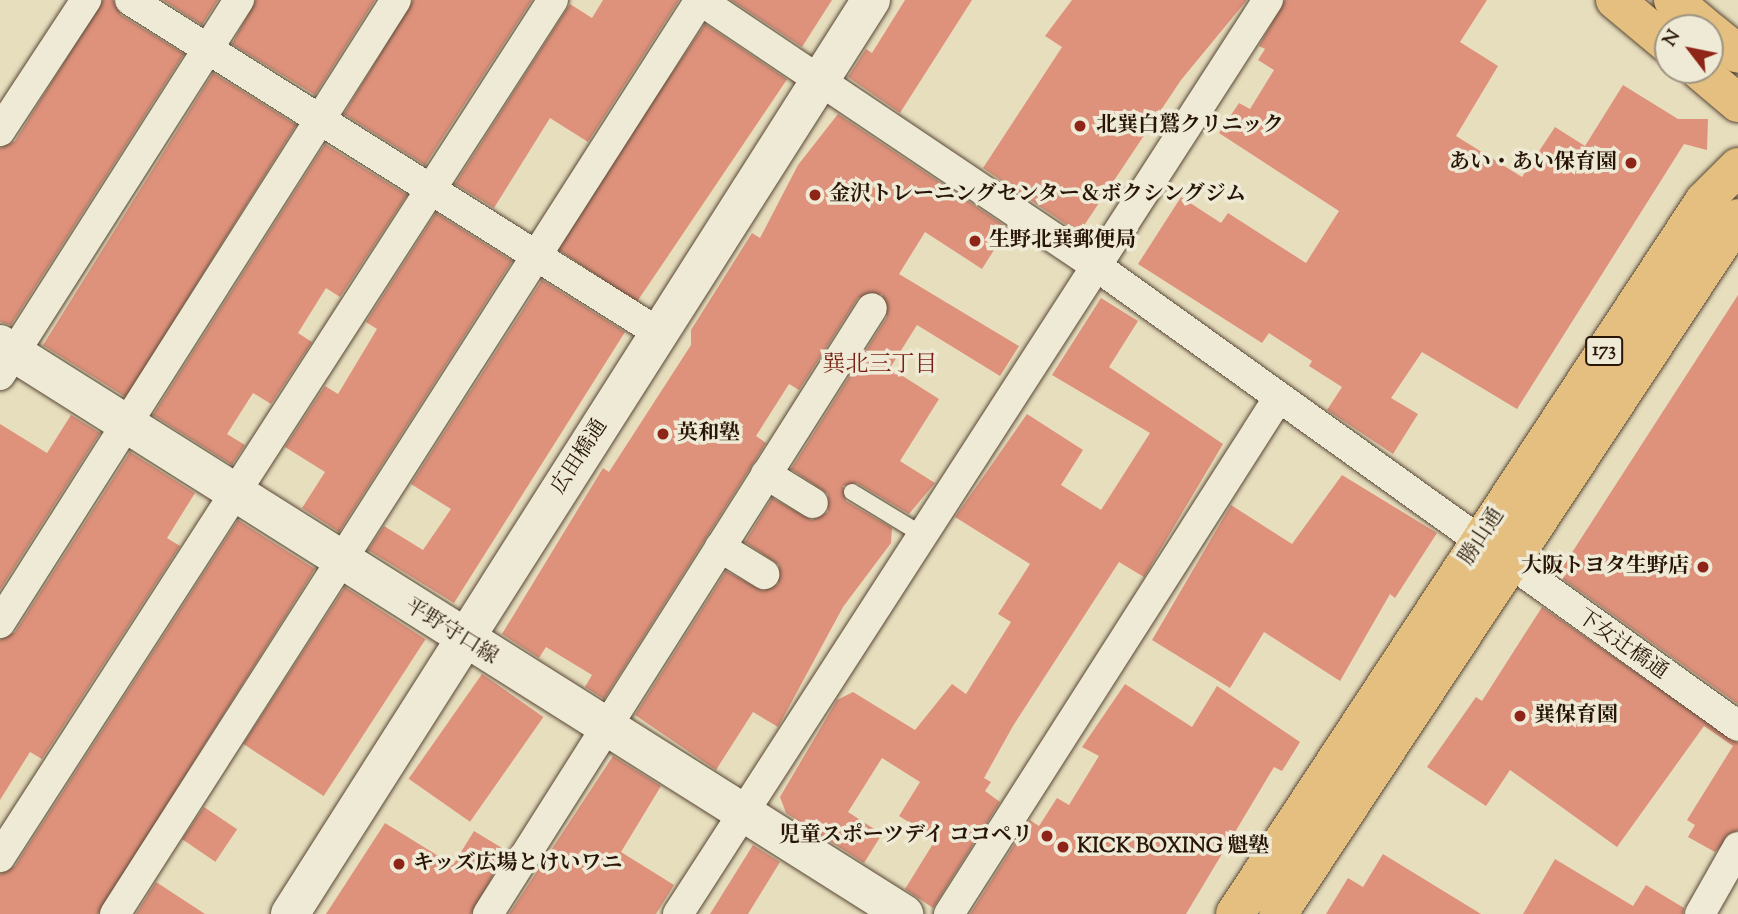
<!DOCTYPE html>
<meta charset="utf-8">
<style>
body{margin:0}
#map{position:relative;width:1738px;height:914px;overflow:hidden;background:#e7debe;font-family:"Sorts Mill Goudy","Noto Serif JP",serif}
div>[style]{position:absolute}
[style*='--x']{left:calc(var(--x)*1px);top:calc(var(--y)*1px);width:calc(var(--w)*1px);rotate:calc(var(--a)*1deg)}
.building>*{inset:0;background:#de927c;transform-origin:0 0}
.roads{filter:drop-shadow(0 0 2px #584735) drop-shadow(0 0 2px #584735)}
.lane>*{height:16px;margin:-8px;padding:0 8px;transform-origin:8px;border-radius:8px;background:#efead5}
.street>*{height:30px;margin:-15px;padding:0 15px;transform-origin:15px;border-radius:15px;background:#efead5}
.secondary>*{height:38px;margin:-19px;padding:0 19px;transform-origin:19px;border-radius:19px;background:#efead5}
.primary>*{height:38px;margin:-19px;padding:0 19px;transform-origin:19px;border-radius:19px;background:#e4bf7f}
.highway>*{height:38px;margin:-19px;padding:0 19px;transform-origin:19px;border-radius:19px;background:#e4bf7f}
.dots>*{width:19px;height:19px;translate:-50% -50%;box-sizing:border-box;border:4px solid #efead5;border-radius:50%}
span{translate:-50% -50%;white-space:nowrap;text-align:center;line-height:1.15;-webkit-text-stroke:7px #efead5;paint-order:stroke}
.shield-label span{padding:2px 5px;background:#efead5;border:2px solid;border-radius:5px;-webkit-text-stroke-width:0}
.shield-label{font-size:19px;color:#281507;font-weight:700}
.poi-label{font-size:21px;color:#281507;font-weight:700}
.left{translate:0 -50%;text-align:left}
.right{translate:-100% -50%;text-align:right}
.street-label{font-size:21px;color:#281507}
.neighbourhood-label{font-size:23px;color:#7a1f14}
.north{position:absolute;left:1654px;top:14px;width:70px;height:70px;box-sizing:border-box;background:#efead5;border:2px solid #9f9583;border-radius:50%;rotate:302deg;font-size:19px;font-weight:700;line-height:28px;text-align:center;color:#281507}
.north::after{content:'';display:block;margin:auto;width:24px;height:32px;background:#8f2418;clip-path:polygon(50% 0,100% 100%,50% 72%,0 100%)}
</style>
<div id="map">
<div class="building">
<i style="clip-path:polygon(103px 0,113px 0,121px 15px,184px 54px,11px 325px,0 322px,0 148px,15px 141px)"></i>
<i style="clip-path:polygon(163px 0,218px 0,202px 25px)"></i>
<i style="clip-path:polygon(256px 0,375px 0,315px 95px,232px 44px)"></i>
<i style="clip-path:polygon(413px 0,532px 0,425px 165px,344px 114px)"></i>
<i style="clip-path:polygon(603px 0,679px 0,588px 142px,550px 118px,494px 208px,455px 184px,570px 4px,592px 18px)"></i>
<i style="clip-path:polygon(731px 0,832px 0,802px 47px)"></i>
<i style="clip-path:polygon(905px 0,972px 0,900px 113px,848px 77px,866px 49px,872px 53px)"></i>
<i style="clip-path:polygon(1072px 0,1247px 0,1181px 80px,1079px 233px,983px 168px,1062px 47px,1045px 36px)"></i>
<i style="clip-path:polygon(1285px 0,1487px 0,1460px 42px,1498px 66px,1456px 136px,1522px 177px,1555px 127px,1585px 146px,1623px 85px,1678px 119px,1708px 119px,1707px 150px,1684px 144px,1517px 409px,1422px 352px,1391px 398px,1418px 414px,1393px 454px,1327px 410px,1342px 387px,1309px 366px,1312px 361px,1269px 333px,1262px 343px,1138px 264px,1181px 197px,1221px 223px,1228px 213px,1306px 263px,1339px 211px,1219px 133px,1239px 103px,1250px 109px,1274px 70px,1258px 60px,1265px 49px,1259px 46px)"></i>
<i style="left:705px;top:24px;width:99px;height:269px;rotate:34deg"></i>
<i style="left:213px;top:73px;width:98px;height:321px;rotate:32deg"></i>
<i style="clip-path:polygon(838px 114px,1008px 228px,982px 269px,925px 232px,899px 274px,1019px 346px,1000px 376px,917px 325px,890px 368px,939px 399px,900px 461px,935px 483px,909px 514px,857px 483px,843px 486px,846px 501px,892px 528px,891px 543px,843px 607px,778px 727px,753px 712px,716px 770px,635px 715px,726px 571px,763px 591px,778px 584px,779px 565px,745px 542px,772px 498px,812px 520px,828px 512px,828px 494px,791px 469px,887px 317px,882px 294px,858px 298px,799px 390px,789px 384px,756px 436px,766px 443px,604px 699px,585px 687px,592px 675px,546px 647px,539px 658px,502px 634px,603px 468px,609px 472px,691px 345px,691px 330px,752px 233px,760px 238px,798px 165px)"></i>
<i style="clip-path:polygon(325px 144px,407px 195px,340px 297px,326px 288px,298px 333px,312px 342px,271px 404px,253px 393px,227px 434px,245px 445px,232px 465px,153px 415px)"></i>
<i style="clip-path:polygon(436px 213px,512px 261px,339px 532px,302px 508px,325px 472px,285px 447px,325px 386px,338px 394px,377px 329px,366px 322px)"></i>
<i style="clip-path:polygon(542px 280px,625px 332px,454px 603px,368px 550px,384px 526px,423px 550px,451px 509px,411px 484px)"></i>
<i style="clip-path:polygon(1738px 295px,1738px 704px,1563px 579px,1567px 572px,1562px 568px)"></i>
<i style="clip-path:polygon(1101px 298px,1138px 321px,1109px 367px,1223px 444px,1144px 577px,1119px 562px,1013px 726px,984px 778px,991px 782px,985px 791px,1000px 802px,933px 908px,905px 889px,936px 839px,899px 816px,920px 782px,882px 758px,848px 812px,882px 834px,864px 863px,786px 813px,780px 797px,837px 700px,853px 692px,915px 730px,952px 684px,966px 694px,1011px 622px,998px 614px,1030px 564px,955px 517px,1027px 414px,1083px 450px,1061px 485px,1101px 510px,1150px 433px,1052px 375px)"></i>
<i style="clip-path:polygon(71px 415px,100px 433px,0 590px,0 424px,47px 453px)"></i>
<i style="clip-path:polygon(130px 452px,195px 493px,167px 538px,180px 546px,42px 759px,30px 752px,0 800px,0 640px,15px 632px)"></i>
<i style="clip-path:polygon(1342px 475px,1437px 533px,1395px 598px,1390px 594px,1340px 681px,1264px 632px,1230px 688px,1152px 640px,1231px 505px,1292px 544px)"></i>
<i style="clip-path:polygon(238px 520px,315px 569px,98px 914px,0 914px,0 874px,15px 866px)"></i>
<i style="left:345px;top:587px;width:96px;height:187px;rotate:33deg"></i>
<i style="clip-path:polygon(1542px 607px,1738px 743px,1738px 830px,1715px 852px,1688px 837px,1695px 825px,1687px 820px,1733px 746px,1704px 726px,1617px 847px,1510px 770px,1486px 806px,1427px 767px,1476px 697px,1482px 701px)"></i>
<i style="left:482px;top:674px;width:75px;height:128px;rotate:35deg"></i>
<i style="clip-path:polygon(1125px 684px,1192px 727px,1217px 686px,1300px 742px,1282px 771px,1274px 767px,1186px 914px,970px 914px,1030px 820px,1039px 826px,1057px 798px,1069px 805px,1099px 756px,1082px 747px)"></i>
<i style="clip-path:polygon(613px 756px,661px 786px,621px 852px,674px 885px,656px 914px,509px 914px)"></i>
<i style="left:204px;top:807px;width:40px;height:39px;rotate:34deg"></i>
<i style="clip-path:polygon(385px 823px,453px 865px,474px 831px,507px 851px,471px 914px,326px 914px)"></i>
<i style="clip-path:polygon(753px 845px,780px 862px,748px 914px,710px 914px)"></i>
<i style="clip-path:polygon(1383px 854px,1481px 914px,1326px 914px,1348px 878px,1363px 887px)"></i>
<i style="clip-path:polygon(1555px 859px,1633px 906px,1646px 885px,1684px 908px,1683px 914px,1523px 914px)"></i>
<i style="clip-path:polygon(156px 882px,205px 914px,136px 914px)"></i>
</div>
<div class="roads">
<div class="lane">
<i style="--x:852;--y:492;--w:81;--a:31.3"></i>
</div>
<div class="street">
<i style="--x:130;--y:0;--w:625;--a:32.19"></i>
<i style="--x:700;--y:0;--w:476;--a:33.9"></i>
<i style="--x:1095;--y:265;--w:791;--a:35.64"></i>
<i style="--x:0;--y:131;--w:157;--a:-56.7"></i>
<i style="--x:0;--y:375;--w:445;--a:-57.5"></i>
<i style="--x:766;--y:474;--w:55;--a:31.7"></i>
<i style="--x:720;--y:547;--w:52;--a:31.5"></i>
<i style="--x:0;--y:623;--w:738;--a:-57.56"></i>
<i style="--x:0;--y:857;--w:1020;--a:-57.17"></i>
<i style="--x:115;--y:914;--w:1085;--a:-57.38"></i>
<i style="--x:488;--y:914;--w:717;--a:-57.64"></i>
<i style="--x:678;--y:914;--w:1088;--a:-57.16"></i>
<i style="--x:949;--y:914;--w:613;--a:-57.45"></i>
<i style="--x:1700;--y:914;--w:77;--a:-60.4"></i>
</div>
<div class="secondary">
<i style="--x:0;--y:344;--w:1069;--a:32.23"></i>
<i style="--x:290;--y:914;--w:1083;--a:-57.56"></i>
</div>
<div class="primary">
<i style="--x:1235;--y:914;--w:853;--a:-56.66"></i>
<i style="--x:1704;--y:201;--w:48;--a:-45"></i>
<i style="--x:1278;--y:914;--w:834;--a:-56.54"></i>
</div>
<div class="highway">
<i style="--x:1615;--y:0;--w:69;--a:39.7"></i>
<i style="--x:1673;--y:0;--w:43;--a:40.3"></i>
<i style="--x:1710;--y:31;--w:36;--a:39"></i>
<i style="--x:1699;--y:70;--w:51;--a:40.2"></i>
</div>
</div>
<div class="dots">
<i style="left:1080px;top:126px;background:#8f2418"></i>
<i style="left:1631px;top:163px;background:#8f2418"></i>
<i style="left:815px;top:195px;background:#8f2418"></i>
<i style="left:975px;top:241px;background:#8f2418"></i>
<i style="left:663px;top:434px;background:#8f2418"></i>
<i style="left:1703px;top:567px;background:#8f2418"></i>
<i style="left:1520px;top:716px;background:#8f2418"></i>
<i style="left:1047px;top:836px;background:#8f2418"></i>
<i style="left:1063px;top:847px;background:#8f2418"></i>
<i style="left:399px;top:864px;background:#8f2418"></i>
</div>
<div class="shield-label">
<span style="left:1604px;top:351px">173</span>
</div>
<div class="poi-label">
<span class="left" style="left:1096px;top:126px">北巽白鷲クリニック</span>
<span class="right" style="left:1617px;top:163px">あい・あい保育園</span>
<span class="left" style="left:829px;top:195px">金沢トレーニングセンター＆ボクシングジム</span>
<span class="left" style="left:989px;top:241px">生野北巽郵便局</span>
<span class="left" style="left:677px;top:434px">英和塾</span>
<span class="right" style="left:1689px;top:567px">大阪トヨタ生野店</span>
<span class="left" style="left:1534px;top:716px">巽保育園</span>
<span class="right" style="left:1033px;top:836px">児童スポーツデイ ココペリ</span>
<span class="left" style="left:1077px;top:847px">KICK BOXING 魁塾</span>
<span class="left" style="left:413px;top:864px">キッズ広場とけいワニ</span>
</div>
<div class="street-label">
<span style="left:580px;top:457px;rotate:-57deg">広田橋通</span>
<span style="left:1482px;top:537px;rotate:-57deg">勝山通</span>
<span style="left:451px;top:632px;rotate:32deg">平野守口線</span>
<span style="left:1622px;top:645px;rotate:35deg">下女辻橋通</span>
</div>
<div class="neighbourhood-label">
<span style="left:880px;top:366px">巽北三丁目</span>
</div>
<div class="north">N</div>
</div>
